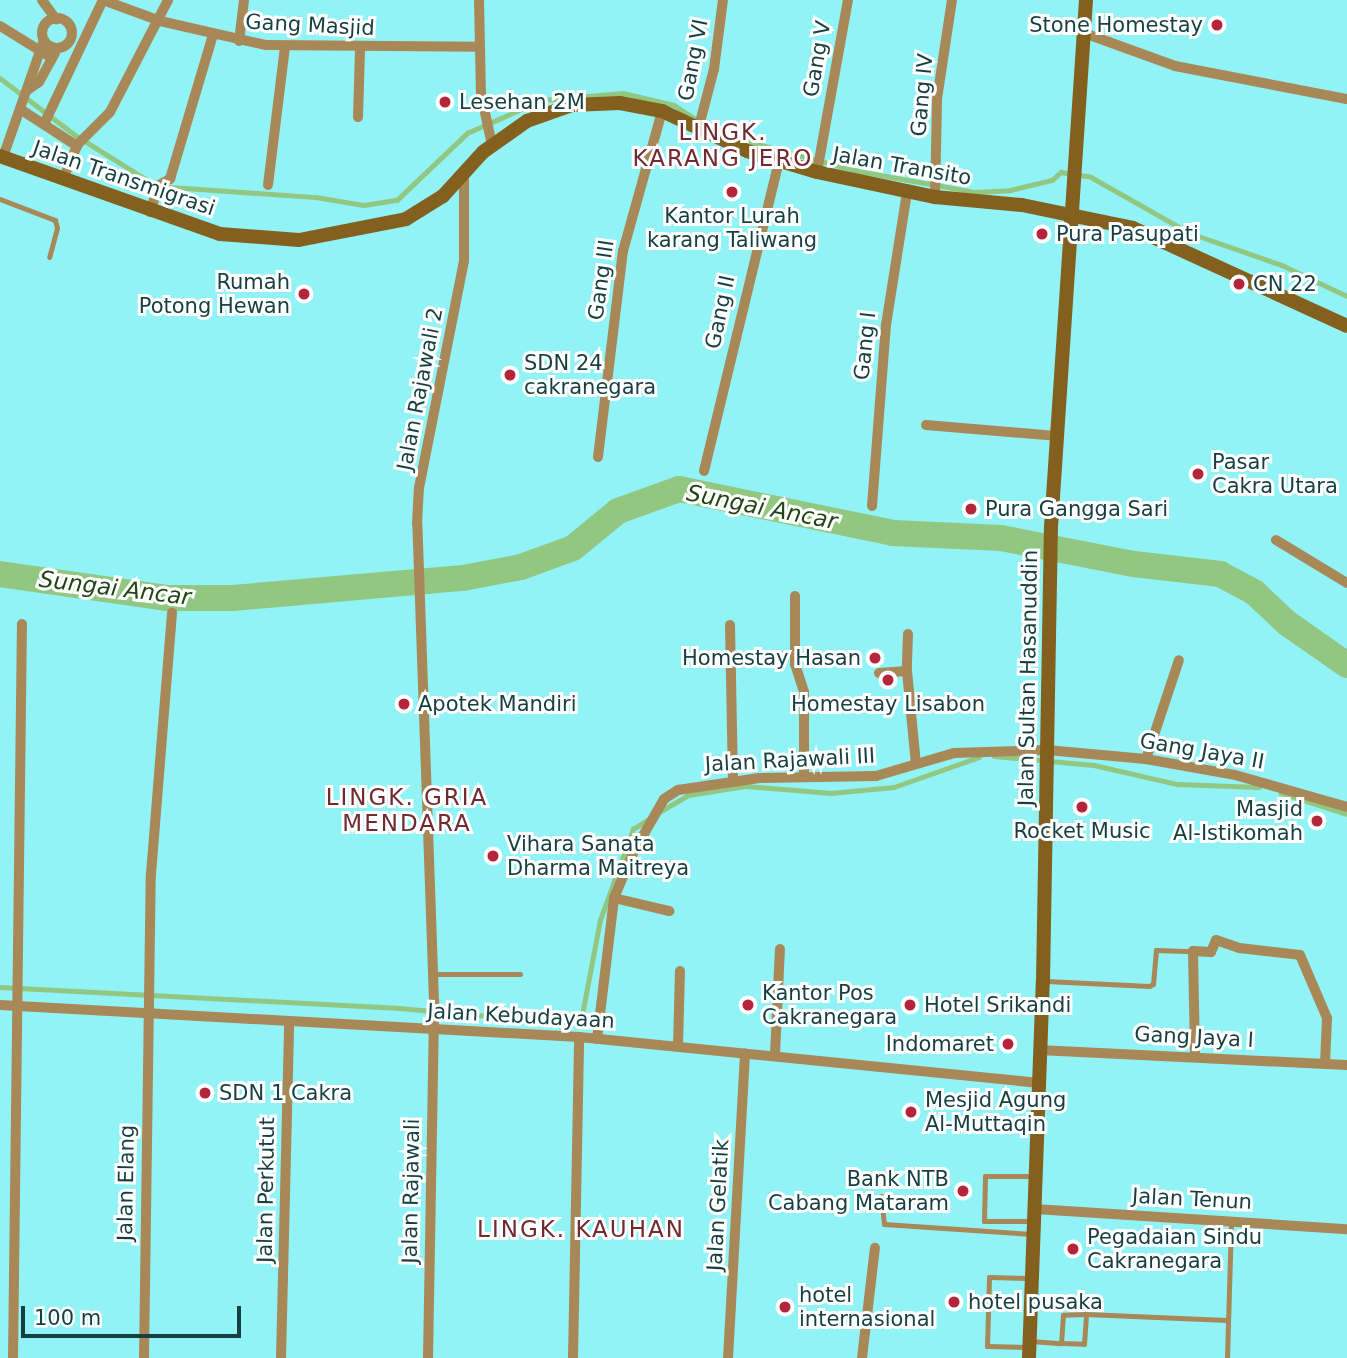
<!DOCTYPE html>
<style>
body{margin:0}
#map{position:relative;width:1347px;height:1358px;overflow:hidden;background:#92f3f6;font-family:"DejaVu Sans",sans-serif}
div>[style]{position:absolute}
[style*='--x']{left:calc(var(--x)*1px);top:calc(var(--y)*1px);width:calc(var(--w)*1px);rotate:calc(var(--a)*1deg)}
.stream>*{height:4.5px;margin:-2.25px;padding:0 2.25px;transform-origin:2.25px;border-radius:2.25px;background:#92c781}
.river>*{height:26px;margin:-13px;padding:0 13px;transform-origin:13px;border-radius:13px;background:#92c781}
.lane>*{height:5px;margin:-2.5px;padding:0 2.5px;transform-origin:2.5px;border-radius:2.5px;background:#a88857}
.street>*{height:10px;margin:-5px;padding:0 5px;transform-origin:5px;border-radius:5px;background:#a88857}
.street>.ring{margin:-5px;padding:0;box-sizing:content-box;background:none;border:10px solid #a88857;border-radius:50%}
.secondary>*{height:14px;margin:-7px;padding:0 7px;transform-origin:7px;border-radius:7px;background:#84601e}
.dots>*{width:19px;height:19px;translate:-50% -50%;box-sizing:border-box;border:4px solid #fff;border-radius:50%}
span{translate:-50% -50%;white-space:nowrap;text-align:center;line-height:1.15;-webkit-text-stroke:6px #fff;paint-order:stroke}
.street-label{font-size:21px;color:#153f40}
.poi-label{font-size:21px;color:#153f40}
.right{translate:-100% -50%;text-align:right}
.left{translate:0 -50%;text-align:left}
.neighbourhood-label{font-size:23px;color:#712a30;letter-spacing:2px}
.water-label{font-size:23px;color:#214415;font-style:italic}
.scale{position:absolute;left:21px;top:1306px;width:220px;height:32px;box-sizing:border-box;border:4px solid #153f40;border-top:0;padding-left:9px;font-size:21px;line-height:24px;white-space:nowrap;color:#153f40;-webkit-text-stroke:5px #fff;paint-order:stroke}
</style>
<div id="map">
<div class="stream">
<i style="--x:0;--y:78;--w:94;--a:37.2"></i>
<i style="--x:75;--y:135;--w:97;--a:31.9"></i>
<i style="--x:157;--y:186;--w:159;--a:4"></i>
<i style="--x:316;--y:197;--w:49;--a:9.5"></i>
<i style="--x:364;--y:205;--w:33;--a:-9"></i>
<i style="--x:397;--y:200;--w:97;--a:-43.7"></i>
<i style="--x:467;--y:133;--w:82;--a:-23.7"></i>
<i style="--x:542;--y:100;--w:81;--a:-4.9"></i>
<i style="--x:623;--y:93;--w:52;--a:13.2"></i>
<i style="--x:674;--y:105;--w:30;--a:33"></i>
<i style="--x:732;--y:137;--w:131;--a:15.1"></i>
<i style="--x:858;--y:171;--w:119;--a:10.2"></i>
<i style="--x:975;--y:192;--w:35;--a:-3"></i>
<i style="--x:1010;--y:190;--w:43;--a:-13.4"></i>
<i style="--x:1052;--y:180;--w:12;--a:-42"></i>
<i style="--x:1061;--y:172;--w:30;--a:9"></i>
<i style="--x:1091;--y:177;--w:114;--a:29.5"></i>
<i style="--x:1190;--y:233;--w:97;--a:19.2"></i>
<i style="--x:1282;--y:265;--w:72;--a:25.5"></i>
<i style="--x:994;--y:756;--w:100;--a:5.1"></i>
<i style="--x:1094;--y:765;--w:85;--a:12.9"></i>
<i style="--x:1177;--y:784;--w:82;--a:2.1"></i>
<i style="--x:1281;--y:793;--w:69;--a:17.7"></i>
<i style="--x:659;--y:812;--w:34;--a:-30"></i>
<i style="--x:689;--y:795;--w:58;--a:-9"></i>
<i style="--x:746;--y:786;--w:85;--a:4.7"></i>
<i style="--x:831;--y:793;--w:63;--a:-5.4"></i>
<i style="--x:894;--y:787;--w:90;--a:-19.4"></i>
<i style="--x:0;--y:987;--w:400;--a:3"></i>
<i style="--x:399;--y:1008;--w:165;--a:5.2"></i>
<i style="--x:563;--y:1023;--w:21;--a:-23"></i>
<i style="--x:582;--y:1015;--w:97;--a:-79.3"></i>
<i style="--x:600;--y:920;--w:97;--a:-70.1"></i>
<i style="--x:633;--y:829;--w:19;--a:-32"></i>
</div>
<div class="river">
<i style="--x:0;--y:574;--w:168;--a:8.2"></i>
<i style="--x:166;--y:598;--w:67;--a:0"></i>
<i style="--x:233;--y:598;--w:231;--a:-5"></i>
<i style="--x:463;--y:578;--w:59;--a:-10.7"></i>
<i style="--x:521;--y:567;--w:55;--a:-20.1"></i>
<i style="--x:573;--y:548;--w:58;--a:-39.4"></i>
<i style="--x:618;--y:511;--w:65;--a:-19.8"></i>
<i style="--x:679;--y:489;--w:218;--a:11.6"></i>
<i style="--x:893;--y:533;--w:108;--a:2.7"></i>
<i style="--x:1001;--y:538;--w:136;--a:11.1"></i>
<i style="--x:1134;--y:564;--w:87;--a:6.6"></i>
<i style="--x:1220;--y:574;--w:40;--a:28"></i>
<i style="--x:1255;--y:593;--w:44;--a:43.2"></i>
<i style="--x:1287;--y:623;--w:73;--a:35"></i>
</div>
<div class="lane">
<i style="--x:0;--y:199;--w:59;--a:20.9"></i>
<i style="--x:55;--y:220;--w:8;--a:76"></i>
<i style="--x:57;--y:228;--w:30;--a:105"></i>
<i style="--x:433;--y:974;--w:87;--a:0"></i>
<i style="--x:1046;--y:981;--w:103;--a:2.8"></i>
<i style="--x:1149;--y:986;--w:4;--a:-27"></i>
<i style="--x:1153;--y:984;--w:34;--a:-85"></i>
<i style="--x:1156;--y:950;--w:36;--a:2"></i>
<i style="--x:881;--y:1196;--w:28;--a:84"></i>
<i style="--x:884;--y:1224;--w:148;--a:3.9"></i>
<i style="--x:1032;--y:1221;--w:48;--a:180"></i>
<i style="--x:984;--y:1221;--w:45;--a:-88.7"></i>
<i style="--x:985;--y:1176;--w:48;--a:0"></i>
<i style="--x:1086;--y:1314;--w:141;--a:2.4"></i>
<i style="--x:1030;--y:1341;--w:31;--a:4"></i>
<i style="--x:1061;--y:1343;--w:23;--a:2"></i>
<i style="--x:1084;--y:1344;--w:30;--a:-86"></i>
<i style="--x:1086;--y:1314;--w:23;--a:178"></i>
<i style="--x:1063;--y:1315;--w:28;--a:94"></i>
<i style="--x:1029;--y:1347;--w:42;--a:-178.6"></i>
<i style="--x:987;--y:1346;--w:69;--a:-88.3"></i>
<i style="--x:989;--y:1277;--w:41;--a:1.4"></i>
<i style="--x:1227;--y:1358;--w:136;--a:-88.3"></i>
</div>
<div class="street">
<i style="--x:42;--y:0;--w:24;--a:54"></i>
<i style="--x:103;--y:0;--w:61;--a:20.2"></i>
<i style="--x:160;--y:21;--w:109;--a:12.8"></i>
<i style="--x:266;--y:45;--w:213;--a:0.5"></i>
<i style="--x:479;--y:0;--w:94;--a:88.8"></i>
<i style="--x:481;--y:94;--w:52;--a:77.8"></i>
<i class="ring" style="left:42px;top:18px;width:20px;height:20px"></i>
<i style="--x:0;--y:26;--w:61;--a:31.6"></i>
<i style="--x:1084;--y:33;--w:97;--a:19.9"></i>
<i style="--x:1175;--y:66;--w:175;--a:10.9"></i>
<i style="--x:239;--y:41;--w:41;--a:-83"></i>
<i style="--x:29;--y:89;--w:12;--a:-35"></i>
<i style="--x:39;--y:82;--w:33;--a:-61"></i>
<i style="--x:20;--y:109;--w:68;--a:33"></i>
<i style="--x:358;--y:117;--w:69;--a:-88.3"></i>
<i style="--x:45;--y:122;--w:135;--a:-64.6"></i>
<i style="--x:698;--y:130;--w:63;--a:-75.3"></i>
<i style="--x:714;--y:69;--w:70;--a:-82.6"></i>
<i style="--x:3;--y:157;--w:124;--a:-70.7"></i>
<i style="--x:817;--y:172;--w:175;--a:-79.8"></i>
<i style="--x:63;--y:179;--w:38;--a:-67"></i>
<i style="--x:78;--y:144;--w:45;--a:-45"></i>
<i style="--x:110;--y:112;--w:126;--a:-62.6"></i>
<i style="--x:268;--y:185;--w:140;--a:-83"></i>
<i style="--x:935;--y:197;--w:98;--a:-88.8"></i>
<i style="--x:937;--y:99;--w:100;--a:-81.4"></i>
<i style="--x:150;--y:212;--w:28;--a:-72"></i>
<i style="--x:159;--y:185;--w:13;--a:-29"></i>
<i style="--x:170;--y:179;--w:150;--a:-73.4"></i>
<i style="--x:926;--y:425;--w:130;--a:4.8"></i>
<i style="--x:598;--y:457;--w:208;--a:-83.1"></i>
<i style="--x:623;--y:251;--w:145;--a:-74.4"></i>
<i style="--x:704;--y:471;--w:318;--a:-76.4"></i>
<i style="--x:872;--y:506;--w:182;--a:-85.6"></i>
<i style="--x:886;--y:325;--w:135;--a:-81"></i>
<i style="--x:1276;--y:540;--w:83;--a:31.2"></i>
<i style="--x:795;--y:596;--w:68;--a:90"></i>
<i style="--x:795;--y:664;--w:29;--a:72"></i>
<i style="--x:804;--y:692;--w:85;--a:90"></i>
<i style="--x:730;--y:625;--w:155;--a:88.9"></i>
<i style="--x:908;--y:634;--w:37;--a:92"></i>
<i style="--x:907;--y:671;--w:93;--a:84.5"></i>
<i style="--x:879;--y:673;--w:28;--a:-4"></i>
<i style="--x:1146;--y:759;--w:104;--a:-71.6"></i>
<i style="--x:614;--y:898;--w:57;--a:13.3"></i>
<i style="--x:0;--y:1005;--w:580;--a:3.16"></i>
<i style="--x:579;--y:1037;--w:460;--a:5.7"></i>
<i style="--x:597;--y:1039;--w:142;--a:-83.1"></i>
<i style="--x:614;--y:898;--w:49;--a:-67.1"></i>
<i style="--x:633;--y:853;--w:62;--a:-60.1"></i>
<i style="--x:664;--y:799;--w:17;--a:-33"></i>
<i style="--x:678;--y:790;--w:82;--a:-8.4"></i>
<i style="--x:759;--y:778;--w:117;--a:-1"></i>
<i style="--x:876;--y:776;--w:81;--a:-16.4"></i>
<i style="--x:954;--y:753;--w:93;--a:-1.8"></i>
<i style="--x:1047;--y:750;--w:99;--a:5.2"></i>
<i style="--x:1146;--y:759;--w:90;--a:10.2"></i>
<i style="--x:1235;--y:775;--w:116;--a:15.9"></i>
<i style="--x:678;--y:1046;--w:75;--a:-88.5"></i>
<i style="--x:1039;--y:1050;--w:308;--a:2.8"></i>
<i style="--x:775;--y:1054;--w:105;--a:-87.3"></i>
<i style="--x:1195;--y:1055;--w:104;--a:-91.1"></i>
<i style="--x:1193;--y:951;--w:18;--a:3"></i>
<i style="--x:1211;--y:952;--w:13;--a:-67"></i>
<i style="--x:1216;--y:940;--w:24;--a:19"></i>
<i style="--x:1239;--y:948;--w:61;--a:6.5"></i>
<i style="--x:1300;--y:955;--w:69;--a:66.8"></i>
<i style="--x:1327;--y:1018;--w:45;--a:92.5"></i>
<i style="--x:1035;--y:1209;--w:313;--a:3.7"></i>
<i style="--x:13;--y:1358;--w:734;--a:-89.3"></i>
<i style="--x:144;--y:1358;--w:484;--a:-89.2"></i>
<i style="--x:151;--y:874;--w:262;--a:-85.4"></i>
<i style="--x:281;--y:1358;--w:335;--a:-88.6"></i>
<i style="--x:428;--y:1358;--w:357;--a:-89"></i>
<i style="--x:434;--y:1001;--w:477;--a:-92"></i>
<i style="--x:417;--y:524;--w:36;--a:-87"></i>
<i style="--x:419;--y:488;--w:231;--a:-78.8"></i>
<i style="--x:464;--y:261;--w:86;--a:-90"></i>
<i style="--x:573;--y:1358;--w:321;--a:-88.9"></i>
<i style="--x:728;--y:1358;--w:305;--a:-86.8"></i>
<i style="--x:862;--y:1358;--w:111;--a:-83.3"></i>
</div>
<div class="secondary">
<i style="--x:0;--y:156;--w:233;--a:19.5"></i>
<i style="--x:220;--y:234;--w:79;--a:4.3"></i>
<i style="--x:299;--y:240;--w:109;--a:-11.1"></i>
<i style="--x:406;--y:219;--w:44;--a:-31.9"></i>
<i style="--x:443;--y:196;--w:59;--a:-47.7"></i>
<i style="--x:483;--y:152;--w:54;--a:-35.2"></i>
<i style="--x:527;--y:121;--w:48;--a:-19.6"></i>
<i style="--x:572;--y:105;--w:48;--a:-2.4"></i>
<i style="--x:620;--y:103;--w:43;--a:10.8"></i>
<i style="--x:662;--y:111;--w:94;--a:25.2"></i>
<i style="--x:747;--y:151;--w:73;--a:16.7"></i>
<i style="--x:817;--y:172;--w:121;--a:12"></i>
<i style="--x:935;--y:197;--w:87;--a:5.3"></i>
<i style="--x:1022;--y:205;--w:113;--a:11.7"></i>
<i style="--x:1133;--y:228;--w:235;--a:24.6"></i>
<i style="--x:1029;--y:1358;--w:377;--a:-87.9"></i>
<i style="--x:1043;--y:981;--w:454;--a:-89"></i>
<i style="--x:1051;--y:527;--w:528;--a:-86.2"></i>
</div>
<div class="dots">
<i style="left:1217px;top:25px;background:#b6243c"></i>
<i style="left:445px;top:102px;background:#b6243c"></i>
<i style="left:732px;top:192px;background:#b6243c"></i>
<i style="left:1042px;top:234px;background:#b6243c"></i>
<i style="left:1239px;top:284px;background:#b6243c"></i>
<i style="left:304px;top:294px;background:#b6243c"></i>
<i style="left:510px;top:375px;background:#b6243c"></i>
<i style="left:1198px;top:474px;background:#b6243c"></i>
<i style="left:971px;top:509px;background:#b6243c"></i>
<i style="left:875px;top:658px;background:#b6243c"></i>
<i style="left:888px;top:680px;background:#b6243c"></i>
<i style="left:404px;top:704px;background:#b6243c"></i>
<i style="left:1082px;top:807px;background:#b6243c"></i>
<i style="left:1317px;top:821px;background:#b6243c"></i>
<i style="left:493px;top:856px;background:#b6243c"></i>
<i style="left:748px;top:1005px;background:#b6243c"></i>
<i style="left:910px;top:1005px;background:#b6243c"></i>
<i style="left:1008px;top:1044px;background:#b6243c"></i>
<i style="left:205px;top:1093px;background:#b6243c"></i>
<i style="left:911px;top:1112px;background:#b6243c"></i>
<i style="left:963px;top:1191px;background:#b6243c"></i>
<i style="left:1073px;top:1249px;background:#b6243c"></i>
<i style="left:954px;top:1302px;background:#b6243c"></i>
<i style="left:785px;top:1307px;background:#b6243c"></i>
</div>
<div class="street-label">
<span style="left:310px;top:25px;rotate:3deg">Gang Masjid</span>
<span style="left:817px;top:59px;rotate:-80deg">Gang V</span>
<span style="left:693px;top:60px;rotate:-79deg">Gang VI</span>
<span style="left:922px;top:95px;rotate:-85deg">Gang IV</span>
<span style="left:902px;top:166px;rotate:10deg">Jalan Transito</span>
<span style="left:124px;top:178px;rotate:19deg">Jalan Transmigrasi</span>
<span style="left:601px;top:280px;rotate:-82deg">Gang III</span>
<span style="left:720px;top:312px;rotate:-78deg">Gang II</span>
<span style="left:865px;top:346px;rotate:-84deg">Gang I</span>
<span style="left:420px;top:389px;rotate:-79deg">Jalan Rajawali 2</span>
<span style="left:1028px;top:678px;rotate:-89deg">Jalan Sultan Hasanuddin</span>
<span style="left:1202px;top:751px;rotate:10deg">Gang Jaya II</span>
<span style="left:790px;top:760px;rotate:-3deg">Jalan Rajawali III</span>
<span style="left:521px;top:1016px;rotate:3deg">Jalan Kebudayaan</span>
<span style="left:1194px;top:1037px;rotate:3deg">Gang Jaya I</span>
<span style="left:126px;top:1183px;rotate:-89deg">Jalan Elang</span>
<span style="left:266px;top:1190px;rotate:-89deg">Jalan Perkutut</span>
<span style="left:411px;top:1191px;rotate:-89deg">Jalan Rajawali</span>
<span style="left:1192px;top:1199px;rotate:3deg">Jalan Tenun</span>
<span style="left:718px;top:1205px;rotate:-87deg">Jalan Gelatik</span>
</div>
<div class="poi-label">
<span class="right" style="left:1203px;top:25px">Stone Homestay</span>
<span class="left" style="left:459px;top:102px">Lesehan 2M</span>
<span style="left:732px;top:228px">Kantor Lurah<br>karang Taliwang</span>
<span class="left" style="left:1056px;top:234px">Pura Pasupati</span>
<span class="right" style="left:290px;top:294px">Rumah<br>Potong Hewan</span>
<span class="left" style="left:1253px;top:284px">CN 22</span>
<span class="left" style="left:524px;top:375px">SDN 24<br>cakranegara</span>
<span class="left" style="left:1212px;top:474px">Pasar<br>Cakra Utara</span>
<span class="left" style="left:985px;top:509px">Pura Gangga Sari</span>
<span class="right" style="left:861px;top:658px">Homestay Hasan</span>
<span class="left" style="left:418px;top:704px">Apotek Mandiri</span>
<span style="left:888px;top:704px">Homestay Lisabon</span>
<span class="right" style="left:1303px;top:821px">Masjid<br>Al-Istikomah</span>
<span style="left:1082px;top:831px">Rocket Music</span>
<span class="left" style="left:507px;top:856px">Vihara Sanata<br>Dharma Maitreya</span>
<span class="left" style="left:762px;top:1005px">Kantor Pos<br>Cakranegara</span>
<span class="left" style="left:924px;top:1005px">Hotel Srikandi</span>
<span class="right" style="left:994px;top:1044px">Indomaret</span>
<span class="left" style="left:219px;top:1093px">SDN 1 Cakra</span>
<span class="left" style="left:925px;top:1112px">Mesjid Agung<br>Al-Muttaqin</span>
<span class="right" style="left:949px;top:1191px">Bank NTB<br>Cabang Mataram</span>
<span class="left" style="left:1087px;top:1249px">Pegadaian Sindu<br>Cakranegara</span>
<span class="left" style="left:799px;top:1307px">hotel<br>internasional</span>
<span class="left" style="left:968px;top:1302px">hotel pusaka</span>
</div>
<div class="neighbourhood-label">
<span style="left:723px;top:145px">LINGK.<br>KARANG JERO</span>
<span style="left:407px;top:810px">LINGK. GRIA<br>MENDARA</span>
<span style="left:581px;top:1229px">LINGK. KAUHAN</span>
</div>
<div class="water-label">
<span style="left:762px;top:507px;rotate:11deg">Sungai Ancar</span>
<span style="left:115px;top:588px;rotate:7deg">Sungai Ancar</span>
</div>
<div class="scale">100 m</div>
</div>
